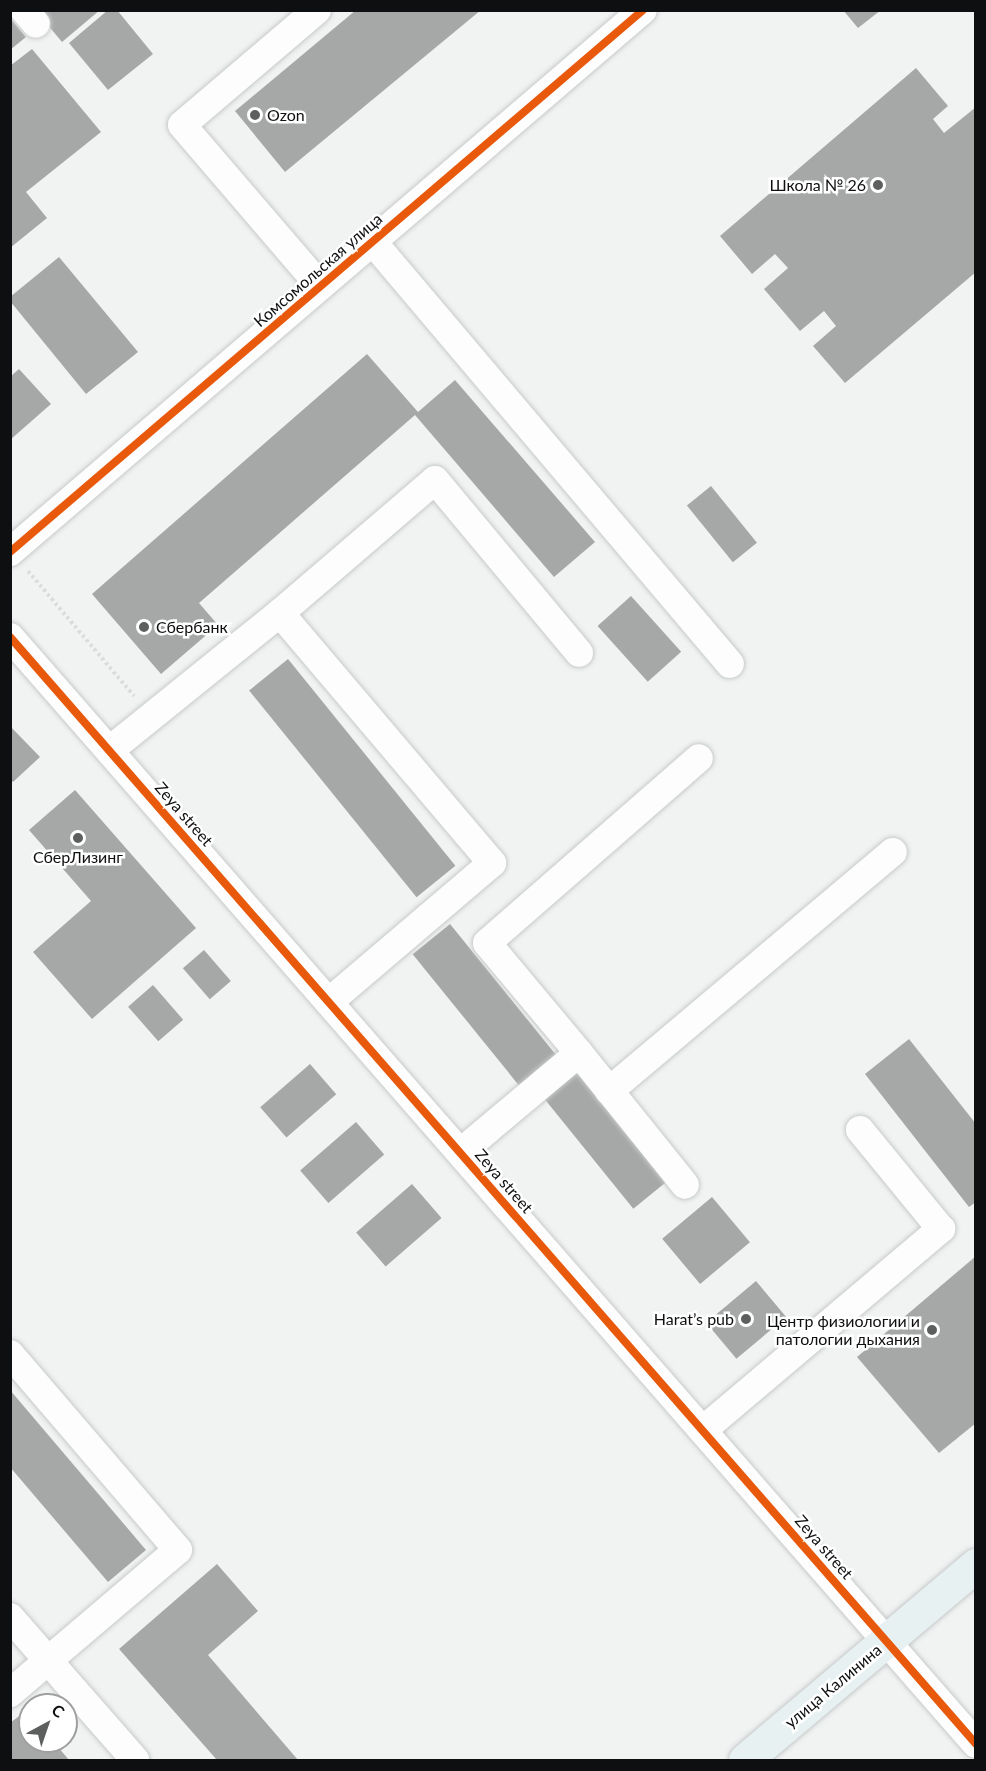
<!DOCTYPE html>
<meta charset="utf-8">
<style>
body{margin:0}
#map{position:relative;width:986px;height:1771px;overflow:hidden;background:#f1f3f3;font-family:Lato,sans-serif}
div>[style]{position:absolute}
[style*='--x']{left:calc(var(--x)*1px);top:calc(var(--y)*1px);width:calc(var(--w)*1px);rotate:calc(var(--a)*1deg)}
.building>*{inset:0;background:#a6a8a8;transform-origin:0 0}
.path>*{height:4px;margin-top:-2px;transform-origin:0;background:repeating-linear-gradient(90deg,#dbdcdc 0 3px,transparent 0 6px)}
.roads{filter:drop-shadow(0 0 2px #c8caca) drop-shadow(0 0 2px #c8caca)}
.minor>*{height:28px;margin:-14px;padding:0 14px;transform-origin:14px;border-radius:14px;background:#fdfdfd}
.major>*{height:33px;margin:-16.5px;padding:0 16.5px;transform-origin:16.5px;border-radius:16.5px;background:#e8f1f2}
.cycleway>*{height:8px;margin:-4px;padding:0 4px;transform-origin:4px;border-radius:4px;background:#e8590c}
.dots>*{width:16px;height:16px;translate:-50% -50%;box-sizing:border-box;border:3px solid #fff;border-radius:50%}
span{translate:-50% -50%;white-space:nowrap;text-align:center;line-height:1.15;-webkit-text-stroke:5px #fff;paint-order:stroke}
.poi-label{font-size:16px;color:#0e0f10}
.left{translate:0 -50%;text-align:left}
.right{translate:-100% -50%;text-align:right}
.street-label{font-size:16px;color:#0e0f10}
.frame{position:absolute;inset:0;border:12px solid #0e0f10;pointer-events:none}
.north{position:absolute;left:18px;top:1693px;width:60px;height:60px;box-sizing:border-box;background:#fff;border:2px solid #9f9f9f;border-radius:50%;rotate:40deg;font-size:16px;font-weight:700;line-height:24px;text-align:center;color:#0e0f10}
.north::after{content:'';display:block;margin:auto;width:21px;height:27px;background:#5d5f5f;clip-path:polygon(50% 0,100% 100%,50% 72%,0 100%)}
</style>
<div id="map">
<div class="building">
<i style="clip-path:polygon(100px 10px,62px 42px,37px 12px,39px 10px)"></i>
<i style="clip-path:polygon(108px 10px,117px 10px,153px 54px,108px 90px,69px 43px)"></i>
<i style="clip-path:polygon(356px 10px,481px 10px,285px 172px,235px 111px)"></i>
<i style="clip-path:polygon(843px 10px,881px 10px,858px 28px)"></i>
<i style="clip-path:polygon(10px 18px,26px 37px,10px 50px)"></i>
<i style="clip-path:polygon(32px 49px,101px 132px,26px 192px,47px 218px,10px 248px,10px 66px)"></i>
<i style="clip-path:polygon(916px 68px,948px 106px,933px 119px,944px 133px,976px 107px,976px 272px,845px 383px,813px 346px,836px 326px,824px 311px,800px 331px,764px 289px,788px 268px,775px 254px,752px 274px,720px 236px)"></i>
<i style="clip-path:polygon(59px 257px,138px 352px,86px 394px,10px 301px,10px 297px)"></i>
<i style="clip-path:polygon(367px 354px,418px 412px,455px 380px,595px 542px,554px 577px,415px 415px,199px 603px,218px 625px,161px 674px,92px 594px)"></i>
<i style="clip-path:polygon(19px 369px,51px 404px,10px 440px,10px 377px)"></i>
<i style="left:711px;top:486px;width:73px;height:31px;rotate:51deg"></i>
<i style="left:631px;top:596px;width:75px;height:45px;rotate:48deg"></i>
<i style="left:288px;top:659px;width:266px;height:50px;rotate:51deg"></i>
<i style="clip-path:polygon(10px 726px,40px 757px,13px 782px,10px 779px)"></i>
<i style="clip-path:polygon(75px 790px,196px 928px,92px 1019px,33px 952px,91px 901px,29px 830px)"></i>
<i style="left:450px;top:924px;width:174px;height:48px;rotate:51deg"></i>
<i style="left:204px;top:950px;width:41px;height:28px;rotate:49deg"></i>
<i style="left:153px;top:985px;width:46px;height:33px;rotate:49deg"></i>
<i style="clip-path:polygon(909px 1039px,976px 1124px,976px 1202px,969px 1207px,865px 1074px)"></i>
<i style="left:310px;top:1064px;width:40px;height:66px;rotate:49deg"></i>
<i style="left:578px;top:1072px;width:141px;height:43px;rotate:51deg"></i>
<i style="left:356px;top:1122px;width:43px;height:74px;rotate:49deg"></i>
<i style="left:412px;top:1184px;width:45px;height:74px;rotate:49deg"></i>
<i style="left:712px;top:1197px;width:59px;height:65px;rotate:50deg"></i>
<i style="clip-path:polygon(976px 1256px,976px 1423px,939px 1453px,857px 1357px)"></i>
<i style="left:756px;top:1281px;width:47px;height:65px;rotate:50deg"></i>
<i style="clip-path:polygon(10px 1390px,146px 1550px,108px 1582px,10px 1467px)"></i>
<i style="clip-path:polygon(217px 1564px,258px 1611px,208px 1655px,298px 1760px,217px 1760px,119px 1649px)"></i>
<i style="clip-path:polygon(27px 1710px,30px 1741px,53px 1741px,69px 1760px,10px 1760px,10px 1723px)"></i>
</div>
<div class="path">
<i style="--x:28;--y:571;--w:164;--a:49.7"></i>
</div>
<div class="roads">
<div class="minor">
<i style="--x:24;--y:10;--w:18;--a:49"></i>
<i style="--x:317;--y:10;--w:177;--a:139.6"></i>
<i style="--x:182;--y:125;--w:212;--a:49.4"></i>
<i style="--x:372;--y:241;--w:554;--a:49.76"></i>
<i style="--x:10;--y:552;--w:833;--a:-40.57"></i>
<i style="--x:10;--y:637;--w:1469;--a:48.89"></i>
<i style="--x:110;--y:750;--w:218;--a:-38.9"></i>
<i style="--x:330;--y:1001;--w:213;--a:-40.4"></i>
<i style="--x:492;--y:863;--w:328;--a:-130.3"></i>
<i style="--x:280;--y:613;--w:204;--a:-40.6"></i>
<i style="--x:435;--y:480;--w:225;--a:50.2"></i>
<i style="--x:579;--y:1053;--w:169;--a:51.2"></i>
<i style="--x:609;--y:1091;--w:371;--a:-40.1"></i>
<i style="--x:461;--y:1152;--w:154;--a:-40"></i>
<i style="--x:579;--y:1053;--w:143;--a:-129.9"></i>
<i style="--x:487;--y:943;--w:281;--a:-41.1"></i>
<i style="--x:10;--y:1354;--w:258;--a:49.4"></i>
<i style="--x:178;--y:1550;--w:221;--a:139.6"></i>
<i style="--x:703;--y:1430;--w:312;--a:-40.2"></i>
<i style="--x:941;--y:1229;--w:128;--a:-129.3"></i>
<i style="--x:10;--y:1617;--w:190;--a:48.8"></i>
</div>
<div class="major">
<i style="--x:745;--y:1760;--w:302;--a:-40.2"></i>
</div>
</div>
<div class="cycleway">
<i style="--x:10;--y:552;--w:833;--a:-40.57"></i>
<i style="--x:10;--y:637;--w:1469;--a:48.89"></i>
</div>
<div class="dots">
<i style="left:255px;top:115px;background:#5d5f5f"></i>
<i style="left:878px;top:185px;background:#5d5f5f"></i>
<i style="left:144px;top:627px;background:#5d5f5f"></i>
<i style="left:78px;top:838px;background:#5d5f5f"></i>
<i style="left:746px;top:1319px;background:#5d5f5f"></i>
<i style="left:932px;top:1330px;background:#5d5f5f"></i>
</div>
<div class="poi-label">
<span class="left" style="left:267px;top:115px">Ozon</span>
<span class="right" style="left:866px;top:185px">Школа № 26</span>
<span class="left" style="left:156px;top:627px">Сбербанк</span>
<span style="left:78px;top:857px">СберЛизинг</span>
<span class="right" style="left:734px;top:1319px">Harat’s pub</span>
<span class="right" style="left:920px;top:1330px">Центр физиологии и<br>патологии дыхания</span>
</div>
<div class="street-label">
<span style="left:318px;top:270px;rotate:-41deg">Комсомольская улица</span>
<span style="left:184px;top:814px;rotate:49deg">Zeya street</span>
<span style="left:504px;top:1181px;rotate:49deg">Zeya street</span>
<span style="left:824px;top:1547px;rotate:49deg">Zeya street</span>
<span style="left:833px;top:1686px;rotate:-40deg">улица Калинина</span>
</div>
<div class="frame"></div>
<div class="north">С</div>
</div>
